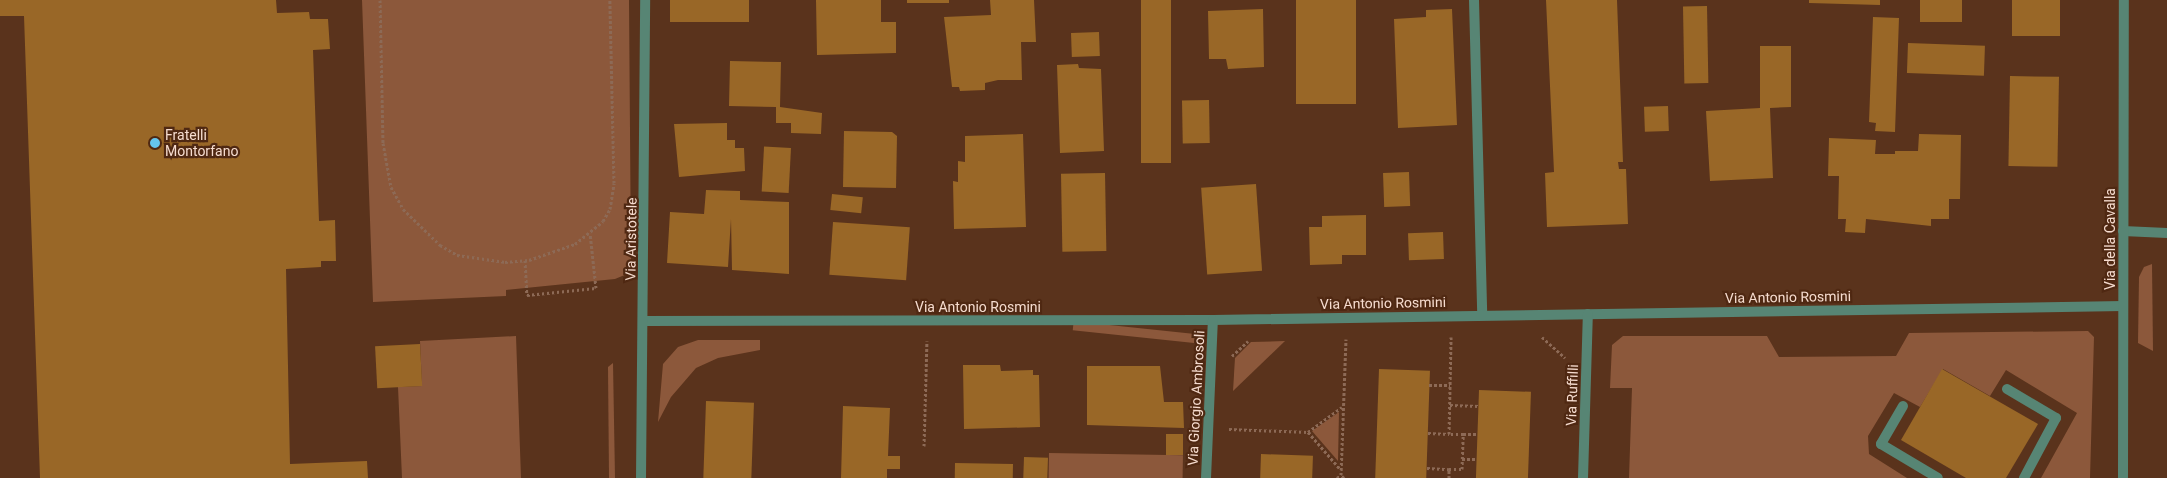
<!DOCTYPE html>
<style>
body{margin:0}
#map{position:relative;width:2167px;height:478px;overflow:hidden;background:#5a331c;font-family:Roboto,sans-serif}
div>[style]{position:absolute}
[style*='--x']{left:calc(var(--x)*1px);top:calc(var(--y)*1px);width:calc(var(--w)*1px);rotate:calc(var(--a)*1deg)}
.green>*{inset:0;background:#8c583b;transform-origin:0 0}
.building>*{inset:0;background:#996727;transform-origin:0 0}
.path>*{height:3px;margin-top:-1.5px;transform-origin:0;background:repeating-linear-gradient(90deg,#8d6a56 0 2.5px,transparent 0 5px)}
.service>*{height:10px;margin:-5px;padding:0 5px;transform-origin:5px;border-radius:5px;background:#578574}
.minor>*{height:10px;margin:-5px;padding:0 5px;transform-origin:5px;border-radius:5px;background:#578574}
.dots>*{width:14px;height:14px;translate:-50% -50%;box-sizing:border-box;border:2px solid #4f2812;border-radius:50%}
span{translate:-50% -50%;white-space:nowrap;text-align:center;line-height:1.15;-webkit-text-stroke:4.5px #4f2812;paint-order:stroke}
.poi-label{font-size:14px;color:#f6dccf}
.left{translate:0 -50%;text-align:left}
.street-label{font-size:14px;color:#f6dccf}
</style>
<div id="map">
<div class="green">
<i style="clip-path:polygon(362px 0,629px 0,631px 261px,627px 274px,615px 279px,506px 290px,506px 296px,373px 302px)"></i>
<i style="clip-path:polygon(2152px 264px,2153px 351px,2138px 343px,2139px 277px,2144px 267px)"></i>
<i style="clip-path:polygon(2088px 331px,2094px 337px,2090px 478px,2041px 478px,2077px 413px,2006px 370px,1990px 396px,1943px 369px,1920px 407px,1894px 393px,1868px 436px,1869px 454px,1907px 478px,1629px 478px,1632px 388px,1610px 388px,1612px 345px,1623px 336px,1767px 336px,1779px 357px,1896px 356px,1909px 333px)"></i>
<i style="left:1195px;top:334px;width:9px;height:122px;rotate:96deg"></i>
<i style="clip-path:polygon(516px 336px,521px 478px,402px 478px,398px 387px,422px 386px,420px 341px)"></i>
<i style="clip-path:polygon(698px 340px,760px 340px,760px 350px,718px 358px,696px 368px,671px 397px,658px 422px,663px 364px,678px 347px)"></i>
<i style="clip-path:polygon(1285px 341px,1233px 391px,1235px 358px,1251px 342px)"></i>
<i style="clip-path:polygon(613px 363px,615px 478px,609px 478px,608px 367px)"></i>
<i style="clip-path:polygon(1339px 412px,1338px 461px,1312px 431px)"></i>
<i style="left:1049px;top:453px;width:134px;height:25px;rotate:1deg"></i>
</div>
<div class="building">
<i style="clip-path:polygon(0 0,276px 0,277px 13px,309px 12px,310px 19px,328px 19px,330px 49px,313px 50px,319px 221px,335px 220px,336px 261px,321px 261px,321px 267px,286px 269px,290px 464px,367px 461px,368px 478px,40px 478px,24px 16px,0 16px)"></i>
<i style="left:670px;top:0;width:79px;height:22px"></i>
<i style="clip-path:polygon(816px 0,881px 0,881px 22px,896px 22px,896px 53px,817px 55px)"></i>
<i style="left:907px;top:0;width:42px;height:3px"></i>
<i style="clip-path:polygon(990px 0,1034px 0,1036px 42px,1021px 42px,1022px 80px,998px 80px,985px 83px,985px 90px,960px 91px,959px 87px,952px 87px,944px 17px,991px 15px)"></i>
<i style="left:1141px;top:0;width:30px;height:163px"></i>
<i style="left:1296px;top:0;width:60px;height:104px"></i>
<i style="clip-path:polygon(1546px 0,1617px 0,1623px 162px,1618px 162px,1619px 169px,1626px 169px,1628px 224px,1547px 227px,1545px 173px,1554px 172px)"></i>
<i style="clip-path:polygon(1809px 0,1880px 0,1880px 5px,1809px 3px)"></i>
<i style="left:1920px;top:0;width:42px;height:22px"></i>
<i style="left:2012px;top:0;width:48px;height:36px"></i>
<i style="left:1707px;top:6px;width:77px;height:24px;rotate:89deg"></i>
<i style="clip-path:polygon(1263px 9px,1264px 67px,1228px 69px,1226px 59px,1209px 59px,1208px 11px)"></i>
<i style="clip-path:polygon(1452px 9px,1457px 125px,1398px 128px,1394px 19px,1426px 17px,1426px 10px)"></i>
<i style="clip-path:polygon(1873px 17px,1899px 18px,1895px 132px,1875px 131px,1876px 123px,1869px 122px)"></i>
<i style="left:1099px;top:32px;width:24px;height:28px;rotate:88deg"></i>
<i style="left:1908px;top:43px;width:77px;height:30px;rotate:2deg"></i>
<i style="clip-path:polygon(1760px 46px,1791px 46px,1791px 107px,1770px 108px,1773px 178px,1710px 181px,1706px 111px,1760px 108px)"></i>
<i style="clip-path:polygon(730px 61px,781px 62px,780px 107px,822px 113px,821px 134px,791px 133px,791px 123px,776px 123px,776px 107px,729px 106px)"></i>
<i style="clip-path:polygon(1078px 64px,1079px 68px,1101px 69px,1104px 151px,1060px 153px,1057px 65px)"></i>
<i style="left:2010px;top:76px;width:49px;height:90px;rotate:1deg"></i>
<i style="left:1209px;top:100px;width:43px;height:27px;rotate:89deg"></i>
<i style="left:1668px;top:106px;width:25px;height:24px;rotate:88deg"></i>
<i style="clip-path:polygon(727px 123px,727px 140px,735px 140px,735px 148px,744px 148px,745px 171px,679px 177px,674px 124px)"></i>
<i style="clip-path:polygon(844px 131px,892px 132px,897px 136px,896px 188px,843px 187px)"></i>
<i style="clip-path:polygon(1023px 134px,1026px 227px,954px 229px,953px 181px,958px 182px,958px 161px,965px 162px,965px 136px)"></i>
<i style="clip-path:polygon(1919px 134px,1961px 135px,1960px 199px,1949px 199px,1949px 219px,1931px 219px,1931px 226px,1866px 219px,1865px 233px,1845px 232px,1846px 219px,1838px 219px,1839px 176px,1828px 176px,1829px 138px,1876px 140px,1875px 154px,1895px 154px,1895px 151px,1918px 151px)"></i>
<i style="left:791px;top:148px;width:45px;height:27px;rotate:93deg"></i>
<i style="left:1409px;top:172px;width:34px;height:26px;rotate:88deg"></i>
<i style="left:1105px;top:173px;width:78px;height:44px;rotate:89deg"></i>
<i style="left:1256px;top:184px;width:87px;height:55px;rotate:86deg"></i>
<i style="clip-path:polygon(706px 190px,740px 191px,740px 200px,789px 202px,789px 274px,732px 270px,731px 219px,728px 267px,667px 263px,670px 212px,704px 214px)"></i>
<i style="left:832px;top:194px;width:31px;height:16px;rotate:6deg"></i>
<i style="clip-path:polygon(1366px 215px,1366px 255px,1342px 255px,1342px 264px,1310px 265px,1309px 227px,1322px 227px,1322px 216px)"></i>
<i style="left:833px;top:222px;width:77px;height:53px;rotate:4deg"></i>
<i style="left:1443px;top:232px;width:27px;height:35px;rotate:88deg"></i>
<i style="left:420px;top:344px;width:42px;height:45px;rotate:87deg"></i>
<i style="clip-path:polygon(963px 365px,1000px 365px,1001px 371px,1033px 370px,1033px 375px,1039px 375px,1040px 427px,964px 429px)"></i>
<i style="clip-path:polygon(1087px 366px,1160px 366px,1164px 402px,1183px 402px,1184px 428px,1087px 425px)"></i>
<i style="left:1379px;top:369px;width:51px;height:109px;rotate:2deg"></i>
<i style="clip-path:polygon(1942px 369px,2038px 424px,2006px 478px,1966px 478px,1901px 440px)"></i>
<i style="left:1479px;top:390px;width:52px;height:88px;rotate:2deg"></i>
<i style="left:706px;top:401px;width:48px;height:77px;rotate:2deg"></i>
<i style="clip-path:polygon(843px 406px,890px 408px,888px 456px,900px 456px,900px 469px,887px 469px,887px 478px,841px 478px)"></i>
<i style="left:1166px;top:434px;width:17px;height:21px"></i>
<i style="left:1261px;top:454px;width:52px;height:24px;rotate:2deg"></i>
<i style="left:1024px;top:457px;width:24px;height:21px;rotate:2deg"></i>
<i style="left:955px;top:463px;width:58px;height:15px;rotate:1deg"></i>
</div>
<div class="path">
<i style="--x:380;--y:0;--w:143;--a:88.8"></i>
<i style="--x:383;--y:143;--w:45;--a:79.7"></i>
<i style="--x:391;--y:187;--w:25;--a:61"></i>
<i style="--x:403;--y:209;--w:52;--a:44.2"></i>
<i style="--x:440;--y:245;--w:20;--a:30"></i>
<i style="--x:457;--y:255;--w:49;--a:8.3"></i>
<i style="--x:505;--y:262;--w:24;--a:-5"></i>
<i style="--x:529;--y:260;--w:49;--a:-19.2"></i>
<i style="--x:575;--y:244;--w:36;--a:-39"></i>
<i style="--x:603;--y:221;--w:14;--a:-60"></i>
<i style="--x:610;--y:209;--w:26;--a:-81"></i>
<i style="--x:614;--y:183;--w:183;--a:-91.3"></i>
<i style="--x:525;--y:260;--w:35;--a:87"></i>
<i style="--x:527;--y:295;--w:69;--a:-5.8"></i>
<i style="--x:596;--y:288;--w:55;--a:-96.2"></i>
<i style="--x:1542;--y:337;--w:31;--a:42"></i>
<i style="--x:1232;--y:356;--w:22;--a:-43"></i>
<i style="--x:1429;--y:385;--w:21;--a:0"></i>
<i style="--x:1450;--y:405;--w:29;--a:2"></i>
<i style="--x:1229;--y:429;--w:79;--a:2.2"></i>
<i style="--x:1308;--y:432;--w:42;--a:-36.3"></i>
<i style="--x:1308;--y:432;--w:50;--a:49"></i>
<i style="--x:1428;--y:433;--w:21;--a:3"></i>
<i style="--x:1463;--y:434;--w:15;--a:0"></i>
<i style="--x:924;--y:446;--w:105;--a:-88.4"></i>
<i style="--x:1462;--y:459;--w:15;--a:0"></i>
<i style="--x:1427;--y:468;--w:22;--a:3"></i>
<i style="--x:1337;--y:478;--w:5;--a:-37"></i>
<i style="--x:1344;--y:478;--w:4;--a:-135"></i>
<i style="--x:1341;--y:475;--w:136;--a:-87.9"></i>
<i style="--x:1449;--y:478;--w:9;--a:-90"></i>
<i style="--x:1449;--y:469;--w:13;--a:0"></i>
<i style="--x:1462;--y:469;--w:35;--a:-88"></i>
<i style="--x:1463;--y:434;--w:14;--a:180"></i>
<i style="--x:1449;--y:434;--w:97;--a:-88.8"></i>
</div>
<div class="service">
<i style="--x:1474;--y:0;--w:315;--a:88.5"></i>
<i style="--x:2007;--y:389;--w:57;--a:30.6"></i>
<i style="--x:2056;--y:418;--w:68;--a:118.1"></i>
<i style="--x:1903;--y:406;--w:44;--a:120.1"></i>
<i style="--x:1881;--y:444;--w:66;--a:30.8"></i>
</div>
<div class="minor">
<i style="--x:2123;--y:231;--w:44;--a:2.6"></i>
<i style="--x:643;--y:321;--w:570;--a:-0.1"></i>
<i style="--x:1213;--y:320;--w:910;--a:-0.88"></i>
<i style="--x:641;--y:478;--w:478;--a:-89.5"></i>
<i style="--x:1206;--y:478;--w:158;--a:-87.5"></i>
<i style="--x:1583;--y:478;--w:164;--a:-88.3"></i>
<i style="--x:2123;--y:478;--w:478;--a:-89.9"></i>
</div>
<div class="dots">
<i style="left:155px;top:143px;background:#65c5ee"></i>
</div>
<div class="poi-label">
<span class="left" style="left:165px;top:143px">Fratelli<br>Montorfano</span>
</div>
<div class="street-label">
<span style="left:631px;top:239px;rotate:-89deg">Via Aristotele</span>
<span style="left:2110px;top:239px;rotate:-90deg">Via della Cavalla</span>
<span style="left:1788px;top:297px;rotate:-1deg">Via Antonio Rosmini</span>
<span style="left:1383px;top:303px;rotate:-1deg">Via Antonio Rosmini</span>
<span style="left:978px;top:307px">Via Antonio Rosmini</span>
<span style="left:1572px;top:395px;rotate:-88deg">Via Ruffilli</span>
<span style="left:1196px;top:398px;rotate:-87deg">Via Giorgio Ambrosoli</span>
</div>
</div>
